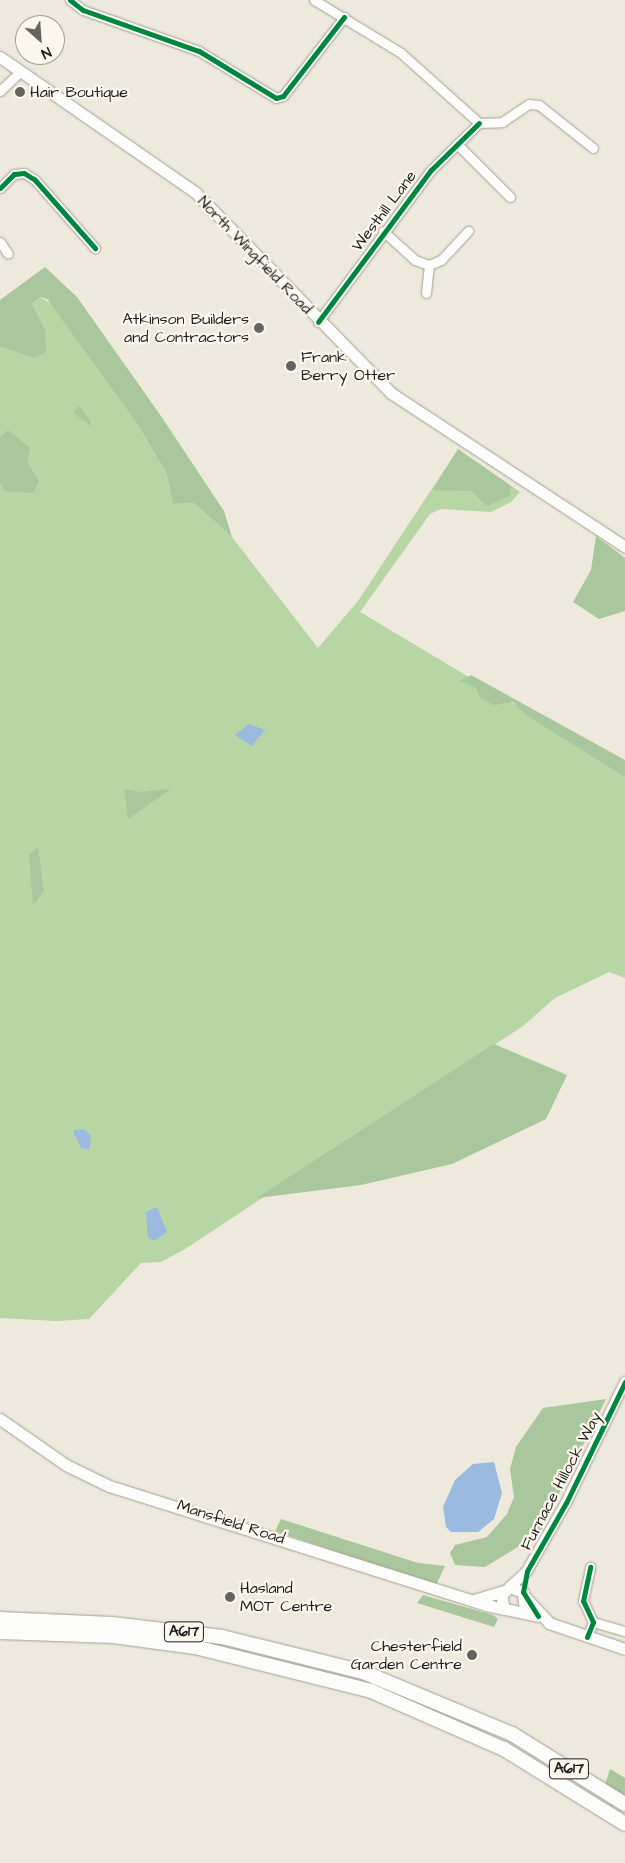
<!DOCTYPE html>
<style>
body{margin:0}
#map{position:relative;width:625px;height:1863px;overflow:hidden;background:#edeadd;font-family:"Architects Daughter",sans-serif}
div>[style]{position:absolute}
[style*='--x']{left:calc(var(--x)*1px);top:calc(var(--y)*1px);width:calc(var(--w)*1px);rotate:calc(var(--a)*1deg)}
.green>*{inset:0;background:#b8d5a4}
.forest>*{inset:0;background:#a9c69c}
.water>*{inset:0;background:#9abadf}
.roads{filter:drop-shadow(0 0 1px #a2a098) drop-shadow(0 0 1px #a2a098)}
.minor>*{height:9px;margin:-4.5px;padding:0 4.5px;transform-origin:4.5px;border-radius:4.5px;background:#fcfcfa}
.tertiary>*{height:10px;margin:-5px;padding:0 5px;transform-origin:5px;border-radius:5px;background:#fcfcfa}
.secondary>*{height:11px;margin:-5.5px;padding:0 5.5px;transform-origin:5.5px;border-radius:5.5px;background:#fcfcfa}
.trunk>*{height:14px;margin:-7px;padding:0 7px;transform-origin:7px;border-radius:7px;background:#fcfcfa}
.cycleway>*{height:5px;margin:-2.5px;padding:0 2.5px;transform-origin:2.5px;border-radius:2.5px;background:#00873e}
.dots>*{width:14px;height:14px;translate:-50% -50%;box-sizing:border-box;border:2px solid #fbf7ec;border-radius:50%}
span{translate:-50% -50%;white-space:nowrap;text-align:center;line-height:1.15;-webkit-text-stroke:4.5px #fbf7ec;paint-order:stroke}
.shield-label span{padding:1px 4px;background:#fbf7ec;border:1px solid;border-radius:4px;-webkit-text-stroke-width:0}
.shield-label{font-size:15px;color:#1c1c1c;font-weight:700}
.poi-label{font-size:16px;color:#1c1c1c}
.left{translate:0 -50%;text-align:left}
.right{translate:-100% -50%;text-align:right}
.street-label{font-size:16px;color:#1c1c1c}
.north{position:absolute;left:15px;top:15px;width:50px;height:50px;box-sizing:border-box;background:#fbf7ec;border:1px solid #a29f99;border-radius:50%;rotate:154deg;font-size:14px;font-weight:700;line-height:20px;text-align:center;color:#1c1c1c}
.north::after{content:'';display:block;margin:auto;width:18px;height:22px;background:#656460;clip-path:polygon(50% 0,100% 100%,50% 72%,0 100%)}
</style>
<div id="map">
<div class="green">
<i style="clip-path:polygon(40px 297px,51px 304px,138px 425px,166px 472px,173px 504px,194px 503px,232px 537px,318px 648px,358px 601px,458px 449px,520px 492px,511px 502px,491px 512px,441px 509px,430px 514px,360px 612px,625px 770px,625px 978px,609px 972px,555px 998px,523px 1026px,185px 1249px,161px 1262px,141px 1263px,89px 1319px,57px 1321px,0 1318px,0 346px,45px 329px,32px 304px)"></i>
</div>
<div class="forest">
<i style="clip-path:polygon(45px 267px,77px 297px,161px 416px,224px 511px,232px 537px,194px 503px,173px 504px,166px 472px,138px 425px,47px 299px,40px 297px,32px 304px,45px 329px,46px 352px,34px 358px,0 346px,0 300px)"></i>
<i style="clip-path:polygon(79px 406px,90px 420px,91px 426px,73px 413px)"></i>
<i style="clip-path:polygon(8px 430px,30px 448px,27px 461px,39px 482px,32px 493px,4px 491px,0 482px,0 437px)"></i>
<i style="clip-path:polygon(458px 449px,511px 486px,510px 496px,487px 506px,471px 491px,433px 490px)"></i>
<i style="clip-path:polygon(596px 536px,625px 558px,625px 611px,599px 619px,573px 602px,591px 570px)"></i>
<i style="clip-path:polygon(471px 675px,625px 760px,625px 777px,526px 715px,513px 702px,493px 705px,480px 697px,476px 688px,460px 681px)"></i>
<i style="clip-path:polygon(124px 789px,141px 792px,171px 789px,128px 819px)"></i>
<i style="clip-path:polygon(38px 847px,44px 891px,33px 905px,29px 855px)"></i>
<i style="clip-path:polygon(494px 1044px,567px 1075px,546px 1119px,452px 1164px,361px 1185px,257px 1198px)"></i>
<i style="clip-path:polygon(606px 1399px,539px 1534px,485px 1567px,455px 1565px,450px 1553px,455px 1545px,487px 1537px,507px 1514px,514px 1497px,510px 1469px,516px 1447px,543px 1408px)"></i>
<i style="clip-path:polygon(281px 1519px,418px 1563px,445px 1566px,436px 1585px,275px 1531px)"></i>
<i style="clip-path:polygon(423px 1595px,493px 1615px,498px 1619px,494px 1627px,417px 1603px)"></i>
<i style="clip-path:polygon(610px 1769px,625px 1778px,625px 1798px,605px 1785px)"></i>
</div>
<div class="water">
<i style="clip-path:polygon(249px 724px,265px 730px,252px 746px,235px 735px)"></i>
<i style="clip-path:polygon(84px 1129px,91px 1136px,89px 1150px,81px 1148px,74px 1134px,74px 1130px)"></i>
<i style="clip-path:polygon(157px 1207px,167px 1232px,154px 1241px,148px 1237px,146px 1212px)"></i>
<i style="clip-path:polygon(494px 1462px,502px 1493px,494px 1519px,478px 1532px,451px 1532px,446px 1527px,443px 1507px,455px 1480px,473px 1464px)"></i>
</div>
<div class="roads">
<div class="minor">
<i style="--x:70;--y:0;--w:16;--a:38"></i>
<i style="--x:83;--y:10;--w:123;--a:19.5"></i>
<i style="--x:199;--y:51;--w:90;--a:31.4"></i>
<i style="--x:276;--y:98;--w:7;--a:-16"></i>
<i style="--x:283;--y:96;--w:100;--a:-52.3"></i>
<i style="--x:314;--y:0;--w:102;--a:31.3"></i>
<i style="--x:401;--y:53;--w:105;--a:41.9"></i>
<i style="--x:0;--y:91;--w:28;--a:-44"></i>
<i style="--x:479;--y:123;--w:23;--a:-2"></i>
<i style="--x:502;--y:122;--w:32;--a:-34"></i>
<i style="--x:529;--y:104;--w:10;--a:6"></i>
<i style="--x:539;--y:105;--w:69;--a:38.5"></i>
<i style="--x:457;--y:144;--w:75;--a:45"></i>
<i style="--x:0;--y:188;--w:20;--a:-45"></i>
<i style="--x:14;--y:174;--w:10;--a:-6"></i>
<i style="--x:24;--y:173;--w:13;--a:32"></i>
<i style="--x:35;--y:180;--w:91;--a:48.6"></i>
<i style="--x:383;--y:231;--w:43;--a:42.2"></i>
<i style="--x:415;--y:260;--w:15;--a:20"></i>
<i style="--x:429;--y:265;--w:13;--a:-23"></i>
<i style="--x:441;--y:260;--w:40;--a:-47"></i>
<i style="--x:0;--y:242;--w:14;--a:56"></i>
<i style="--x:426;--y:293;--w:28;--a:-84"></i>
<i style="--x:318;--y:322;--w:189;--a:-53.4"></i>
<i style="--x:431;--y:170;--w:67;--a:-44.4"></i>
<i style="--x:593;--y:1622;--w:33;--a:16"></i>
<i style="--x:587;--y:1637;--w:16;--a:-68"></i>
<i style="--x:593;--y:1622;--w:23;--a:-115"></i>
<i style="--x:583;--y:1601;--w:35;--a:-78"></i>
</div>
<div class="tertiary">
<i style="--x:510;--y:1587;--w:23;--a:-43"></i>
<i style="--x:527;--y:1571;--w:78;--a:-60.2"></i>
<i style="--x:566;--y:1503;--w:135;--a:-64"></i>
</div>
<div class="secondary">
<i style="--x:0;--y:57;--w:237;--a:34.7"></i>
<i style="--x:195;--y:192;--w:281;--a:45.7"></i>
<i style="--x:391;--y:393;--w:280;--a:33.3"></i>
<i style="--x:0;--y:1419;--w:80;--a:34.9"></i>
<i style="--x:66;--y:1465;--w:48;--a:26"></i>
<i style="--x:109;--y:1486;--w:395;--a:17.5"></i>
<i style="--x:486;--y:1605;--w:53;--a:11.9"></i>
<i style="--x:525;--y:1597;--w:35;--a:47"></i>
<i style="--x:549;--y:1623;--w:80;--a:18.9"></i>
<i style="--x:474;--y:1600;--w:30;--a:-17"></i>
<i style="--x:504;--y:1609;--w:14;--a:-102"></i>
<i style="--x:501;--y:1595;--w:12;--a:-42"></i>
<i style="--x:510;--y:1587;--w:14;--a:21"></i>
<i style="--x:523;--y:1592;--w:12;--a:85"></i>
</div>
<div class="trunk">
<i style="--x:0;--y:1619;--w:112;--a:2.6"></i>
<i style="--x:112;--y:1624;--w:111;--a:6.7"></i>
<i style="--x:222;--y:1637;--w:145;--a:13.9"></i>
<i style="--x:363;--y:1672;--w:161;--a:22.6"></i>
<i style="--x:512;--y:1734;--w:133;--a:31.8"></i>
<i style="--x:0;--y:1632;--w:113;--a:2"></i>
<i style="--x:113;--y:1636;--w:83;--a:7.6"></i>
<i style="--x:195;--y:1647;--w:181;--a:14"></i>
<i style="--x:371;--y:1691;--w:145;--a:23.6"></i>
<i style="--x:504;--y:1749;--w:142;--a:31.8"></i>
</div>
</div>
<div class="cycleway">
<i style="--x:70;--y:0;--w:16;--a:38"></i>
<i style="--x:83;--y:10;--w:123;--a:19.5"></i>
<i style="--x:199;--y:51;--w:90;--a:31.4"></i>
<i style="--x:276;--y:98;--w:7;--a:-16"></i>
<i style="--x:283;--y:96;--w:100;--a:-52.3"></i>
<i style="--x:0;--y:188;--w:20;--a:-45"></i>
<i style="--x:14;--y:174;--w:10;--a:-6"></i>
<i style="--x:24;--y:173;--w:13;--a:32"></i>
<i style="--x:35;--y:180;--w:91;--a:48.6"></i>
<i style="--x:318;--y:322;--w:189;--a:-53.4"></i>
<i style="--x:431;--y:170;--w:67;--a:-44.4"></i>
<i style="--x:538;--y:1616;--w:28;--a:-122"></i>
<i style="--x:523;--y:1592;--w:21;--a:-79"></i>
<i style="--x:527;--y:1571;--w:78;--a:-60.2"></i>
<i style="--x:566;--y:1503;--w:135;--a:-64"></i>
<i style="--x:587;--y:1637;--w:16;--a:-68"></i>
<i style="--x:593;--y:1622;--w:23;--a:-115"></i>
<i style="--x:583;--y:1601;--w:35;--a:-78"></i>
</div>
<div class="dots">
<i style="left:20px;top:92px;background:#656460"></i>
<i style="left:259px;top:328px;background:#656460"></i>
<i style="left:291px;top:366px;background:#656460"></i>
<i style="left:230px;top:1597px;background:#656460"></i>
<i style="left:472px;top:1655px;background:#656460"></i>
</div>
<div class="shield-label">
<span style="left:184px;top:1632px">A617</span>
<span style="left:569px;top:1769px">A617</span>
</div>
<div class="poi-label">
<span class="left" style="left:30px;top:92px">Hair Boutique</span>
<span class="right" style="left:249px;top:328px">Atkinson Builders<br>and Contractors</span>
<span class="left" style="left:301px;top:366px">Frank<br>Berry Otter</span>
<span class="left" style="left:240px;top:1597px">Hasland<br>MOT Centre</span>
<span class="right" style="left:462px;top:1655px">Chesterfield<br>Garden Centre</span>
</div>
<div class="street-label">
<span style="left:384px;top:211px;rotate:-53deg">Westhill Lane</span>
<span style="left:255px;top:255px;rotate:46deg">North Wingfield Road</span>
<span style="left:561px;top:1481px;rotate:-62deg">Furnace Hillock Way</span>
<span style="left:231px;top:1522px;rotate:18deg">Mansfield Road</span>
</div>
<div class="north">N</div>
</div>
